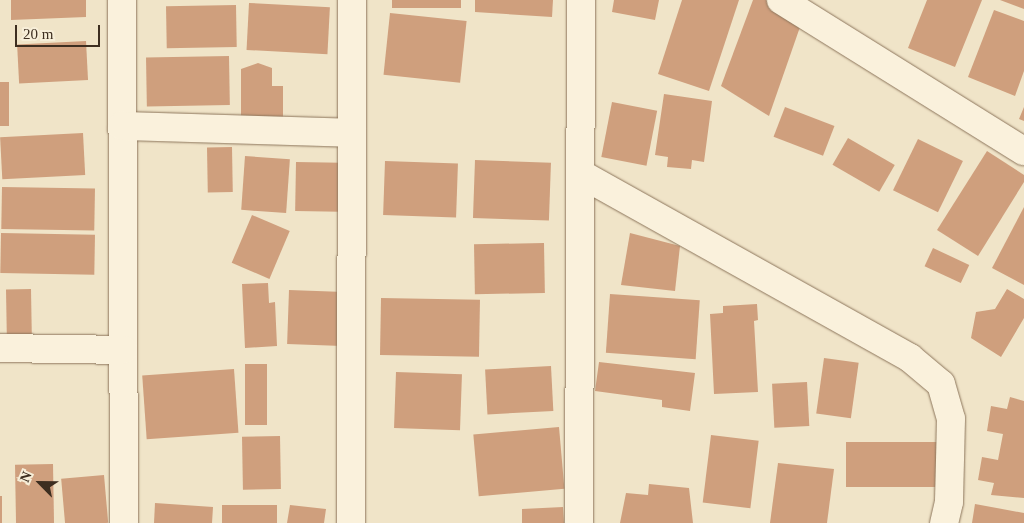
<!DOCTYPE html>
<style>
body{margin:0}
#map{position:relative;width:1024px;height:523px;overflow:hidden;background:#f0e4c8;font-family:Georgia,serif}
div>[style]{position:absolute}
[style*='--x']{left:calc(var(--x)*1px);top:calc(var(--y)*1px);width:calc(var(--w)*1px);rotate:calc(var(--a)*1deg)}
.building>*{inset:0;background:#cf9f7d;transform-origin:0 0}
.roads{filter:drop-shadow(0 0 1px #8d765c) drop-shadow(0 0 1px #8d765c)}
.minor>*{height:28px;margin:-14px;padding:0 14px;transform-origin:14px;border-radius:14px;background:#faf1dc}
span{translate:-50% -50%;white-space:nowrap;text-align:center;line-height:1.15;-webkit-text-stroke:4px #f7eed8;paint-order:stroke}
.north{position:absolute;left:15px;top:458px;width:50px;height:50px;-webkit-text-stroke:4px #f7eed8;paint-order:stroke;rotate:293deg;font-size:14px;font-weight:700;line-height:20px;text-align:center;color:#3d2e20}
.north::after{content:'';display:block;margin:auto;width:18px;height:22px;background:#3d2e20;clip-path:polygon(50% 0,100% 100%,50% 72%,0 100%)}
.scale{position:absolute;left:15px;top:25px;width:85px;height:22px;box-sizing:border-box;border:2px solid #3d2e20;border-top:0;padding-left:6px;font-size:15px;line-height:18px;white-space:nowrap;color:#3d2e20;-webkit-text-stroke:4px #f7eed8;paint-order:stroke}
</style>
<div id="map">
<div class="building">
<i style="clip-path:polygon(11px 0,86px 0,86px 17px,11px 20px)"></i>
<i style="left:392px;top:0;width:69px;height:8px"></i>
<i style="clip-path:polygon(475px 0,553px 0,552px 17px,475px 12px)"></i>
<i style="clip-path:polygon(614px 0,659px 0,655px 20px,612px 12px)"></i>
<i style="clip-path:polygon(682px 0,739px 0,709px 91px,658px 74px)"></i>
<i style="clip-path:polygon(753px 0,766px 0,800px 27px,769px 116px,721px 86px)"></i>
<i style="clip-path:polygon(927px 0,982px 0,955px 67px,908px 48px)"></i>
<i style="clip-path:polygon(1000px 0,1024px 0,1024px 9px)"></i>
<i style="left:249px;top:3px;width:81px;height:47px;rotate:3deg"></i>
<i style="left:236px;top:5px;width:42px;height:70px;rotate:89deg"></i>
<i style="clip-path:polygon(994px 10px,1024px 21px,1024px 71px,1015px 96px,968px 77px)"></i>
<i style="left:390px;top:13px;width:77px;height:62px;rotate:6deg"></i>
<i style="left:86px;top:41px;width:39px;height:69px;rotate:87deg"></i>
<i style="left:229px;top:56px;width:49px;height:83px;rotate:89deg"></i>
<i style="clip-path:polygon(258px 63px,272px 68px,272px 86px,283px 86px,283px 119px,241px 120px,241px 69px)"></i>
<i style="left:0;top:82px;width:9px;height:44px"></i>
<i style="clip-path:polygon(664px 94px,712px 101px,704px 162px,692px 160px,691px 169px,667px 167px,668px 157px,655px 155px)"></i>
<i style="left:612px;top:102px;width:46px;height:56px;rotate:11deg"></i>
<i style="left:785px;top:107px;width:53px;height:32px;rotate:21deg"></i>
<i style="clip-path:polygon(1024px 107px,1024px 121px,1019px 119px)"></i>
<i style="left:83px;top:133px;width:42px;height:83px;rotate:87deg"></i>
<i style="left:848px;top:138px;width:54px;height:31px;rotate:30deg"></i>
<i style="left:918px;top:139px;width:50px;height:57px;rotate:26deg"></i>
<i style="left:232px;top:147px;width:45px;height:25px;rotate:89deg"></i>
<i style="clip-path:polygon(987px 151px,1024px 175px,1024px 182px,978px 256px,937px 230px)"></i>
<i style="left:245px;top:156px;width:45px;height:54px;rotate:4deg"></i>
<i style="left:475px;top:160px;width:76px;height:58px;rotate:2deg"></i>
<i style="left:385px;top:161px;width:73px;height:54px;rotate:2deg"></i>
<i style="left:296px;top:162px;width:45px;height:49px;rotate:1deg"></i>
<i style="left:2px;top:187px;width:93px;height:42px;rotate:1deg"></i>
<i style="clip-path:polygon(1024px 207px,1024px 285px,992px 268px)"></i>
<i style="left:252px;top:215px;width:41px;height:52px;rotate:23deg"></i>
<i style="left:1px;top:233px;width:94px;height:40px;rotate:1deg"></i>
<i style="clip-path:polygon(630px 233px,680px 246px,675px 291px,621px 285px)"></i>
<i style="left:544px;top:243px;width:50px;height:70px;rotate:89deg"></i>
<i style="left:933px;top:248px;width:40px;height:20px;rotate:25deg"></i>
<i style="clip-path:polygon(268px 283px,269px 303px,275px 302px,277px 346px,245px 348px,242px 284px)"></i>
<i style="left:31px;top:289px;width:45px;height:25px;rotate:89deg"></i>
<i style="clip-path:polygon(1007px 289px,1024px 299px,1024px 318px,1001px 357px,971px 338px,976px 312px,995px 309px)"></i>
<i style="left:289px;top:290px;width:55px;height:54px;rotate:2deg"></i>
<i style="left:610px;top:294px;width:90px;height:59px;rotate:4deg"></i>
<i style="left:381px;top:298px;width:99px;height:57px;rotate:1deg"></i>
<i style="clip-path:polygon(757px 304px,758px 320px,754px 321px,758px 392px,714px 394px,710px 314px,723px 313px,723px 306px)"></i>
<i style="left:824px;top:358px;width:35px;height:56px;rotate:8deg"></i>
<i style="clip-path:polygon(599px 362px,695px 373px,690px 411px,662px 407px,662px 400px,595px 391px)"></i>
<i style="left:245px;top:364px;width:22px;height:61px"></i>
<i style="left:551px;top:366px;width:45px;height:66px;rotate:87deg"></i>
<i style="left:234px;top:369px;width:64px;height:92px;rotate:86deg"></i>
<i style="left:396px;top:372px;width:66px;height:56px;rotate:2deg"></i>
<i style="left:807px;top:382px;width:44px;height:35px;rotate:87deg"></i>
<i style="clip-path:polygon(1010px 397px,1024px 401px,1024px 498px,991px 495px,994px 483px,978px 480px,982px 457px,998px 460px,1003px 434px,987px 431px,991px 406px,1007px 409px)"></i>
<i style="left:559px;top:427px;width:62px;height:86px;rotate:85deg"></i>
<i style="left:711px;top:435px;width:48px;height:68px;rotate:7deg"></i>
<i style="left:280px;top:436px;width:53px;height:38px;rotate:89deg"></i>
<i style="left:846px;top:442px;width:92px;height:45px"></i>
<i style="clip-path:polygon(778px 463px,834px 469px,827px 523px,770px 523px)"></i>
<i style="left:53px;top:464px;width:59px;height:38px;rotate:89deg"></i>
<i style="left:104px;top:475px;width:48px;height:43px;rotate:85deg"></i>
<i style="clip-path:polygon(649px 484px,689px 488px,693px 523px,620px 523px,626px 493px,648px 495px)"></i>
<i style="left:0;top:496px;width:2px;height:27px"></i>
<i style="clip-path:polygon(155px 503px,213px 507px,212px 523px,154px 523px)"></i>
<i style="clip-path:polygon(975px 504px,1024px 513px,1024px 523px,972px 523px)"></i>
<i style="left:222px;top:505px;width:55px;height:18px"></i>
<i style="clip-path:polygon(290px 505px,326px 509px,324px 523px,287px 523px)"></i>
<i style="clip-path:polygon(563px 507px,564px 523px,522px 523px,522px 509px)"></i>
</div>
<div class="roads">
<div class="minor">
<i style="--x:122;--y:0;--w:523;--a:89.78"></i>
<i style="--x:781;--y:0;--w:286;--a:31.9"></i>
<i style="--x:122;--y:126;--w:230;--a:1.7"></i>
<i style="--x:581;--y:174;--w:377;--a:29.2"></i>
<i style="--x:910;--y:358;--w:40;--a:40"></i>
<i style="--x:941;--y:384;--w:36;--a:74"></i>
<i style="--x:951;--y:419;--w:83;--a:91.4"></i>
<i style="--x:949;--y:502;--w:22;--a:103"></i>
<i style="--x:0;--y:348;--w:123;--a:0.9"></i>
<i style="--x:351;--y:523;--w:523;--a:-89.89"></i>
<i style="--x:579;--y:523;--w:523;--a:-89.78"></i>
</div>
</div>
<div class="north">N</div>
<div class="scale">20 m</div>
</div>
